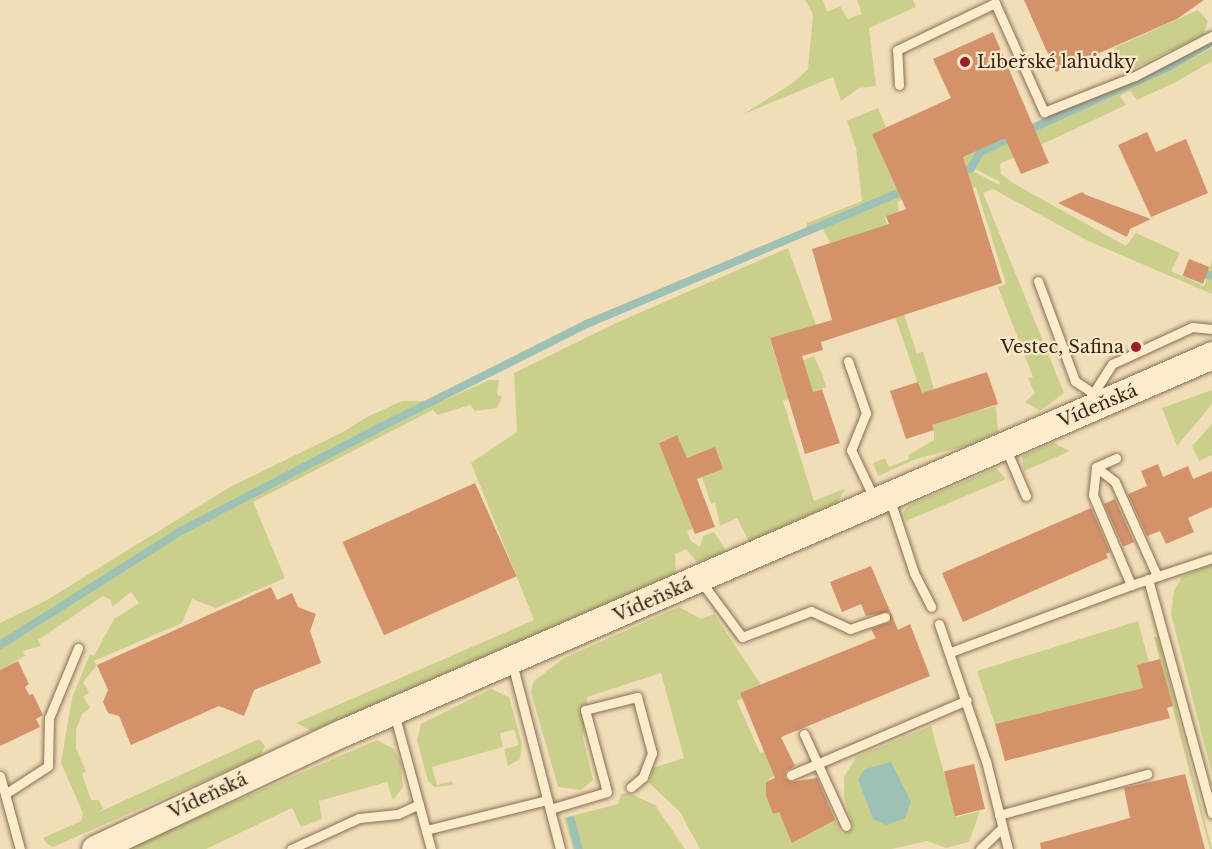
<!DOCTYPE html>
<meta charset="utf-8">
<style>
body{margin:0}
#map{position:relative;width:1212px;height:849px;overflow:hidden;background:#f1deb8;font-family:"Libre Baskerville",serif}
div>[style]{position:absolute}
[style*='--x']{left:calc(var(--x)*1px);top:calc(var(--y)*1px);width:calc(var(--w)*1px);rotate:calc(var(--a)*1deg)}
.green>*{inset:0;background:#cad08c}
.water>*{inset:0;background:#9ec1b5}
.stream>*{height:8px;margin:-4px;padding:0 4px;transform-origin:4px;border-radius:4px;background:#9ec1b5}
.building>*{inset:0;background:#d3926a;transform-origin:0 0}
.roads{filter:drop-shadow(0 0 2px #886d52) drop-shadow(0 0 2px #886d52)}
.service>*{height:9px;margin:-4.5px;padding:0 4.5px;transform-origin:4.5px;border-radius:4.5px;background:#fceccc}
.secondary>*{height:27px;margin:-13.5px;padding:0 13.5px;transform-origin:13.5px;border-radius:13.5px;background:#fceccc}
.dots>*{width:16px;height:16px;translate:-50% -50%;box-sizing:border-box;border:3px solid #f8e8c8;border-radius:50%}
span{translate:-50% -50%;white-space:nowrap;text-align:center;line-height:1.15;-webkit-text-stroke:4.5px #f8e8c8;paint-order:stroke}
.poi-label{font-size:18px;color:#362619}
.left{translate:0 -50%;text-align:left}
.right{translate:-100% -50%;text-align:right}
.street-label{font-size:18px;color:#362619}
</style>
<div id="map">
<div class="green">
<i style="clip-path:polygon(805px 0,823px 0,827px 12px,840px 6px,848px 19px,862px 14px,857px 0,913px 0,916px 7px,869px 28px,876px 86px,859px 88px,841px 101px,833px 77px,744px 114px,794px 82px,808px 69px,813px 14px)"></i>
<i style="clip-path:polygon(1198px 10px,1208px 21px,1203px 35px,1134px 68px,1122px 64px,1114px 48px)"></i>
<i style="clip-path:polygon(1212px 48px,1212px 61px,1176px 82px,1137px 100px,1130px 91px,1120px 96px,1126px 105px,1000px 164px,1001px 174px,1013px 183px,1126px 246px,1136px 233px,1180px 253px,1171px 271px,1204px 286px,1212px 260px,1212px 294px,1086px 240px,993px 189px,983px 193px,1064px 393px,1040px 411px,1025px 402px,1035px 393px,1028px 378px,1033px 377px,998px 287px,1006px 284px,976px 187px,973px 188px,970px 180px,953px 182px,897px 202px,899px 211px,885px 217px,906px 291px,897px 293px,917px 354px,923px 351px,943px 420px,996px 406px,998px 432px,966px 446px,916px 459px,878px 476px,873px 463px,885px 458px,889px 467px,909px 459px,908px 455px,934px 440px,934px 430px,866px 232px,830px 243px,822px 227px,806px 235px,807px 223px,862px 201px,856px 148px,847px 121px,878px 108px,886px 127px,872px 134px,976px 151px,967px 168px,999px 185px,1000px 182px,973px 168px,980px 155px,1166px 73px)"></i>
<i style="clip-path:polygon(788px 248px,816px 325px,770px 339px,781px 376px,806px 369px,803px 360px,814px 356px,822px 374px,826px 387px,783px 401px,814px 501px,846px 488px,837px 502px,749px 542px,737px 518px,720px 526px,715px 502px,711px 504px,702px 477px,723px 469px,715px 448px,687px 458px,677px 436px,659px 442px,696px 527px,687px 531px,691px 541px,700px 547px,703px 536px,714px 532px,727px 552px,697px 562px,686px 549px,675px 554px,676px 573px,312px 731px,296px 723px,534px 620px,471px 463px,517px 432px,514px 373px,616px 323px)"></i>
<i style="clip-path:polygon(489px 380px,499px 380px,497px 394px,502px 397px,497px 408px,475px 411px,470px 405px,438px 415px,433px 410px,253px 502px,285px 578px,216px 608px,192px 599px,182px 623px,94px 661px,97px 665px,83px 682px,89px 693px,83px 697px,90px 708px,82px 714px,76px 730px,76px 749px,86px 771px,82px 774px,91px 800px,99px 800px,103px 809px,97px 813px,259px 739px,265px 746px,260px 756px,53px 847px,47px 844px,43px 838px,81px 821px,83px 813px,61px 763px,72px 698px,90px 654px,94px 656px,114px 619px,139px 603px,131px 592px,112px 607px,111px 600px,103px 596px,38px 640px,41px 646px,23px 651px,25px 656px,0 670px,0 623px,47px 600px,230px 487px,343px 432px,367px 417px,402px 401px,442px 401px)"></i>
<i style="clip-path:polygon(1212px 390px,1212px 404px,1177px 446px,1162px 408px)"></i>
<i style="clip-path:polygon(1212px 424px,1212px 455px,1199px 461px,1192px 446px)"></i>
<i style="clip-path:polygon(1053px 443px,1070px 451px,1024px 471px,1022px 456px)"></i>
<i style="clip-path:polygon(996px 468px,1006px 479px,906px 521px,903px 513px,908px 506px)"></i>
<i style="clip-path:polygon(1212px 564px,1212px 774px,1171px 614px,1174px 591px,1182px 577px)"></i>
<i style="clip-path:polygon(679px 607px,701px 619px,714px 614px,764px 689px,737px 701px,760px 753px,764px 752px,775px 775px,766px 782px,766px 796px,773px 814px,779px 812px,792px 842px,835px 820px,842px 834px,853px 828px,844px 797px,844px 777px,856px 757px,931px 726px,956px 817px,980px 811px,969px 842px,946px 848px,927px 841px,892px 849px,700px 849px,680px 812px,649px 783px,653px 768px,684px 758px,661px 673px,587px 697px,583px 738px,593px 780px,581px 790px,558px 787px,531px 692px,534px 681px,564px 658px)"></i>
<i style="clip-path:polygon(1138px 621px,1149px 662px,1143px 688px,995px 724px,977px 671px)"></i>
<i style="clip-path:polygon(1154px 637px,1158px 637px,1212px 849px,1210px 849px)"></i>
<i style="clip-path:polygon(491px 689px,509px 697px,522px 744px,520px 759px,508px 766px,504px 749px,519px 745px,514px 730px,500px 733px,503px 747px,432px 767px,437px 785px,452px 781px,453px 785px,434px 787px,428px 781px,417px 740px,421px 724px)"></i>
<i style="clip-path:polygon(377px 740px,394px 749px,401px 763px,403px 787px,393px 800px,387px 782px,319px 801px,322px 819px,301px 827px,292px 808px,206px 849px,125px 849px)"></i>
<i style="clip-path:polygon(629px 793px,655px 805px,685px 849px,573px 849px,564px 818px,618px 804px,621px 794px)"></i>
</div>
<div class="water">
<i style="clip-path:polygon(891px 762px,911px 802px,905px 818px,887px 825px,873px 819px,858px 779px,865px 769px)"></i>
</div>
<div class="stream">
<i style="--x:1026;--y:131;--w:157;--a:-24.1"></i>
<i style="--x:1169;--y:67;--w:50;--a:-30.2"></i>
<i style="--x:957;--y:173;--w:15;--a:-20"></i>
<i style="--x:971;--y:168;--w:18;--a:-61"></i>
<i style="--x:980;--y:152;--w:38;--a:-25"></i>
<i style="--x:1208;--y:275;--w:4;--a:14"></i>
<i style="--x:0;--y:645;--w:214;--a:-32.2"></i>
<i style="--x:181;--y:531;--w:225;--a:-27.5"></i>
<i style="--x:381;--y:427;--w:233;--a:-26.6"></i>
<i style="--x:589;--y:323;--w:344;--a:-22.8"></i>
<i style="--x:571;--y:820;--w:30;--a:75"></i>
</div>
<div class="building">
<i style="clip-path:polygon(1024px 0,1204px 0,1177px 19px,1056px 72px)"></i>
<i style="clip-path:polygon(993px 32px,1049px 163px,1021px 174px,1005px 138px,963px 157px,1002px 283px,821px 342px,823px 350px,802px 356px,813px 392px,822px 389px,840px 443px,805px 454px,770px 338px,832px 320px,812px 249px,889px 224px,886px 216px,906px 209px,872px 134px,951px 98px,933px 59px)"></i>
<i style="clip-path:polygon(1147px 132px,1156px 152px,1186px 139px,1208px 193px,1151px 217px,1118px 145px)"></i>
<i style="clip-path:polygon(1082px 192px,1086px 195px,1151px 219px,1130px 229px,1127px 237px,1058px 203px)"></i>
<i style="left:1189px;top:259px;width:22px;height:18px;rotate:21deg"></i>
<i style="clip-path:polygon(987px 372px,998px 404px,932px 425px,934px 430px,906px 439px,890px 391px,918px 382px,922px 393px)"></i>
<i style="clip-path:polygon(677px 435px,687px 458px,715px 447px,723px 469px,697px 479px,715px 527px,695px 534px,659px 443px)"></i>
<i style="clip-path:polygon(1158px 464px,1163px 477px,1188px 466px,1193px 479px,1212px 471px,1212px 507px,1188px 518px,1194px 532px,1166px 544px,1160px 531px,1147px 536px,1128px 494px,1147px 486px,1141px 471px)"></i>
<i style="left:475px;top:483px;width:102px;height:145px;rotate:66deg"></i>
<i style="left:1115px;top:499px;width:47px;height:12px;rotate:66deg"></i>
<i style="clip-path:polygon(1091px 508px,1110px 552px,1106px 554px,1108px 558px,963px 622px,942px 573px)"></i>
<i style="clip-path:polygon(871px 566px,898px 630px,910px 624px,930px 676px,781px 737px,795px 766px,786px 771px,785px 778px,791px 782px,817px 778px,835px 820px,792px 843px,779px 812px,773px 814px,766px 796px,766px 782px,775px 778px,740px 693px,876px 638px,871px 629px,890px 622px,890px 612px,866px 616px,861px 604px,842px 612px,830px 582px)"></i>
<i style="clip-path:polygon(271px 587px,277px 600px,292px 593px,298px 607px,316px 614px,310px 631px,321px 663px,254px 690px,244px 716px,219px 706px,131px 745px,119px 716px,108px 713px,103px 702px,108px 690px,97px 665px)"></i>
<i style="clip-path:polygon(1160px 659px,1173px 706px,1167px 708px,1170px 718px,1005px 761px,995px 724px,1143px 688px,1137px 665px)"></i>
<i style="clip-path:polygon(18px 661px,29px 684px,25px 687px,29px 695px,33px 694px,43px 715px,36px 719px,40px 727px,0 746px,0 670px)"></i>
<i style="left:974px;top:764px;width:46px;height:31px;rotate:76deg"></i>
<i style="clip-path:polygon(1185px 774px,1205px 849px,1041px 849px,1040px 843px,1130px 818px,1124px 788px)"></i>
</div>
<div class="roads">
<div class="service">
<i style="--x:899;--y:85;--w:35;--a:-93"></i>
<i style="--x:897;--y:50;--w:109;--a:-25.6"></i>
<i style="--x:995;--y:3;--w:120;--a:65.8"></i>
<i style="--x:1044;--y:112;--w:98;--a:-21.6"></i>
<i style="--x:1135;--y:76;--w:87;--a:-27.5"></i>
<i style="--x:1038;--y:281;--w:107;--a:69.7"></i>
<i style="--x:1075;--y:381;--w:22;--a:34"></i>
<i style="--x:848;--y:361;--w:55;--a:70.9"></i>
<i style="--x:866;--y:413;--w:40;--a:112"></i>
<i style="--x:851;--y:450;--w:55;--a:64.4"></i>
<i style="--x:1089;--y:400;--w:43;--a:-57.4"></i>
<i style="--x:1112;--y:364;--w:88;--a:-24.8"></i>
<i style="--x:1192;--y:327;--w:20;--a:6"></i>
<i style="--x:1006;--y:449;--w:51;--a:66.9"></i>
<i style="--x:1096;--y:467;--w:28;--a:96"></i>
<i style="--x:1093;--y:495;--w:98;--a:67.1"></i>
<i style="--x:1131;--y:585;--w:85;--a:-18.4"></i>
<i style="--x:1096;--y:467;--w:24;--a:38"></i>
<i style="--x:1115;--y:482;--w:103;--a:65.9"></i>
<i style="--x:1096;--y:467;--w:22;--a:-24"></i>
<i style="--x:889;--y:497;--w:80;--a:71.8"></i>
<i style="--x:914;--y:573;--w:38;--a:63"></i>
<i style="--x:1148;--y:579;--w:243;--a:74.7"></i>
<i style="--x:700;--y:580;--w:71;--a:53.6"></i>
<i style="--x:742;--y:637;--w:74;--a:-20.6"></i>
<i style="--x:811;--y:611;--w:43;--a:24.8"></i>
<i style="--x:850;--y:629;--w:37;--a:-19"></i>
<i style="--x:939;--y:624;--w:145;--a:71.1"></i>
<i style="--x:986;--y:761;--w:91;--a:76"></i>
<i style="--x:951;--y:652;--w:192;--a:-20.4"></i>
<i style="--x:512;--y:663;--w:192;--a:75.5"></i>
<i style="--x:394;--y:713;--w:141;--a:74.8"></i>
<i style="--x:804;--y:734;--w:101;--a:65.5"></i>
<i style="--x:791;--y:775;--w:191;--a:-23.1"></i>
<i style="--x:0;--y:776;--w:76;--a:74.7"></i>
<i style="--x:5;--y:794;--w:51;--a:-33.1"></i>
<i style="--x:48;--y:766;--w:48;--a:-88.8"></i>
<i style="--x:49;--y:718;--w:76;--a:-67.5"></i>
<i style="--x:550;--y:809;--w:59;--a:-16.6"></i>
<i style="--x:607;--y:792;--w:85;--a:-105"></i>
<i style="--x:585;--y:710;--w:54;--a:-14"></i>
<i style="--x:637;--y:697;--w:58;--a:75"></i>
<i style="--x:652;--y:753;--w:26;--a:111"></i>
<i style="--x:643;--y:777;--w:16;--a:140"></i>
<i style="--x:999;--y:815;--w:154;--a:-15.5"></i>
<i style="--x:426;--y:830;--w:125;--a:-13.9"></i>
<i style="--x:291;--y:849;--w:75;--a:-24.5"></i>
<i style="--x:359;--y:818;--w:39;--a:-6"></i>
<i style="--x:398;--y:814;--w:23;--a:-25"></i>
<i style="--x:980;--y:849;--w:30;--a:-44"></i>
</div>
<div class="secondary">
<i style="--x:95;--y:849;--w:273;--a:-25.2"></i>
<i style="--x:342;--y:733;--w:949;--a:-23.48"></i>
</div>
</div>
<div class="dots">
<i style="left:965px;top:62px;background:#9c1d23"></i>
<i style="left:1136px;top:347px;background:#9c1d23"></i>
</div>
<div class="poi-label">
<span class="left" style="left:977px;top:62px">Libeřské lahůdky</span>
<span class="right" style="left:1124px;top:347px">Vestec, Safina</span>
</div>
<div class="street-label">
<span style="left:1098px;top:406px;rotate:-23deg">Vídeňská</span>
<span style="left:653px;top:600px;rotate:-24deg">Vídeňská</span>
<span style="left:208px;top:796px;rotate:-25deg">Vídeňská</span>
</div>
</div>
